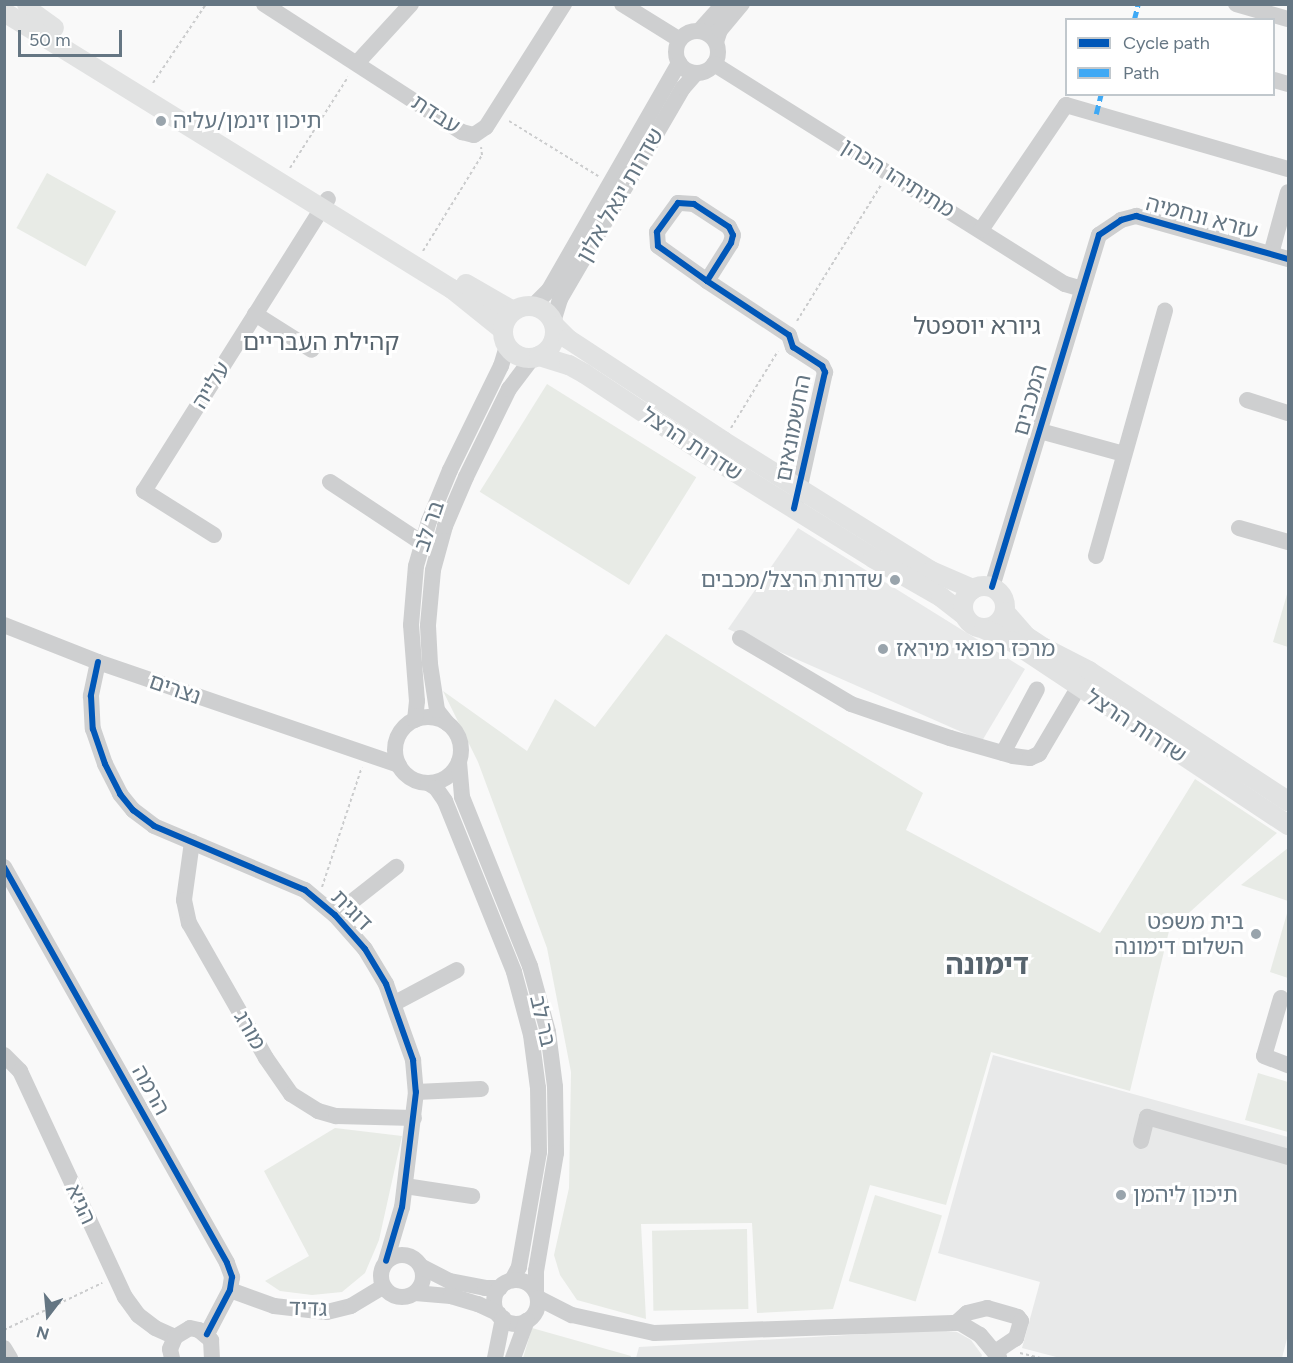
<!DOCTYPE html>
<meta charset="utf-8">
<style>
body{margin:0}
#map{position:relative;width:1293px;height:1363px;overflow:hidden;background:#f9f9f9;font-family:Figtree,"Noto Sans Hebrew",sans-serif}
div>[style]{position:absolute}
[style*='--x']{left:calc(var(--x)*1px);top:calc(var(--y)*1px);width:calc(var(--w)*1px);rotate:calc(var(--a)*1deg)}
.built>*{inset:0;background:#e8e9e9}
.green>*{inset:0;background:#e8ebe6;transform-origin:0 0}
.path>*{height:2px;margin-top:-1px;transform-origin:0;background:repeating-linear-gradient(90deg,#cbcccd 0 3px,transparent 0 6px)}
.minor>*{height:16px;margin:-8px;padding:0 8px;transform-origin:8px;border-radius:8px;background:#cecfd0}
.minor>.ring{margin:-8px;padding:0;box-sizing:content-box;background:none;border:16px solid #cecfd0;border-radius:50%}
.major>*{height:20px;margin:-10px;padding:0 10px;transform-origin:10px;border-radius:10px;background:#e1e2e2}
.major>.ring{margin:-10px;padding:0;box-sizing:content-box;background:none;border:20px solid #e1e2e2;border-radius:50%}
.quiet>*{height:4.5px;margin-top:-2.25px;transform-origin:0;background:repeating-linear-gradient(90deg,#3fa9f5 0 9px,transparent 0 13.5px)}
.cycleway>*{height:6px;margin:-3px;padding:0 3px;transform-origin:3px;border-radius:3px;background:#0057b8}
.dots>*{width:16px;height:16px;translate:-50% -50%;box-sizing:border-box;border:3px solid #fff;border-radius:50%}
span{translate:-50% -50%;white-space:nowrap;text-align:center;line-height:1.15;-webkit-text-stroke:6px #fff;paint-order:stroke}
.street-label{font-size:22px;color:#657683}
.poi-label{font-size:22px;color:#657683}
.left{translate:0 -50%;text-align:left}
.right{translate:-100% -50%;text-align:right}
.neighbourhood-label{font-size:24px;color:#57646e}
.district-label{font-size:28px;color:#57646e;font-weight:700}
.frame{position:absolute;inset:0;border:6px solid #657683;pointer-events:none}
.legend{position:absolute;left:1065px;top:18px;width:210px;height:78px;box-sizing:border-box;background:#fff;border:2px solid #c1c8cd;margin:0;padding:8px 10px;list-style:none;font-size:18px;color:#657683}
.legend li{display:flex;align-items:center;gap:12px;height:30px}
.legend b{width:30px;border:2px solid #c1c8cd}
.north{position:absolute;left:18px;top:1285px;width:60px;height:60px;-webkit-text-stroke:4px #fff;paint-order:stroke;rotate:196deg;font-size:16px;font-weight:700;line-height:24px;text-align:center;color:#657683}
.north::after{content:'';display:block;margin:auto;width:21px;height:27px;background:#657683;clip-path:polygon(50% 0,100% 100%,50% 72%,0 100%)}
.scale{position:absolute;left:18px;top:30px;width:104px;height:27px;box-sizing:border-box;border:3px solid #657683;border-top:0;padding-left:8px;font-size:18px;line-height:21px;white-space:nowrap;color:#657683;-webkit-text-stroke:4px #fff;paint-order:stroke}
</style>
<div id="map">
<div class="built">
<i style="clip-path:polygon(798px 528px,1025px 669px,982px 741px,728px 629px)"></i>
<i style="clip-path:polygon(993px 1055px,1288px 1137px,1288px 1335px,1282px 1358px,1060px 1358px,1022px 1348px,1040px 1282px,938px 1253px)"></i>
<i style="clip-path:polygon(935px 1330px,957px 1332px,971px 1340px,982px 1355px,981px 1358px,636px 1358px,639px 1347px)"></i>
</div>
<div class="green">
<i style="left:47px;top:173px;width:79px;height:63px;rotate:29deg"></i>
<i style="left:547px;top:384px;width:176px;height:127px;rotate:32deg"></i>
<i style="clip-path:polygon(1288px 591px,1288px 647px,1273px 642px)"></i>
<i style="clip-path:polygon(666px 634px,923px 793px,906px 830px,1100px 933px,1195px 779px,1277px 833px,1169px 931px,1130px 1091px,991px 1052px,946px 1205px,870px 1185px,833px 1309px,757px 1313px,752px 1223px,641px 1224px,646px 1319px,577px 1300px,560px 1275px,554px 1255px,569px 1188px,571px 1072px,547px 948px,478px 762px,443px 691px,527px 751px,555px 699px,595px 727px)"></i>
<i style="clip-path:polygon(1288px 848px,1288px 901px,1241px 885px)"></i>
<i style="clip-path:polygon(1288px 910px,1288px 978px,1270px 972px)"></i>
<i style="clip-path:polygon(1258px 1073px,1288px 1082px,1288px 1132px,1245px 1120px)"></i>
<i style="clip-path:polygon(335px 1128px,402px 1136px,379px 1240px,365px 1273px,342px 1292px,312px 1295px,280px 1291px,265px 1281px,309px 1256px,264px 1171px)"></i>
<i style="left:875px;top:1195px;width:70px;height:90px;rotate:17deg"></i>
<i style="left:747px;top:1229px;width:80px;height:95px;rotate:89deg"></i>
<i style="clip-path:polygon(532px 1328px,631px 1356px,630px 1358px,523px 1358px)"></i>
</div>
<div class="path">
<i style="--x:153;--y:83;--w:95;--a:-56.1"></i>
<i style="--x:509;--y:121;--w:105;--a:31.7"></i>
<i style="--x:290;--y:168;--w:108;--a:-57.5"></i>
<i style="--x:423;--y:251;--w:113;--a:-58.4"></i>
<i style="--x:482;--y:155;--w:8;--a:-97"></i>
<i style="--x:797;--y:321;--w:160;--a:-58.3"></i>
<i style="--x:731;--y:428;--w:90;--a:-58.6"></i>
<i style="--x:322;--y:887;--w:126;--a:-71.6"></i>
<i style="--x:4;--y:1330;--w:109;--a:-25.6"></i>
<i style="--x:1020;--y:1353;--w:21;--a:14"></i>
</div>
<div class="minor">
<i style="--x:264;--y:4;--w:236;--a:32.9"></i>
<i style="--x:462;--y:132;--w:12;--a:14"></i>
<i style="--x:474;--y:135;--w:14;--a:-34"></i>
<i style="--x:486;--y:127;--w:146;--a:-57.6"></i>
<i style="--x:622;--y:4;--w:68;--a:31.8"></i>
<i style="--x:1236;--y:4;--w:54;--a:16.1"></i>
<i style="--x:699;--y:31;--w:36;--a:-48"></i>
<i class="ring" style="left:676px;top:31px;width:26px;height:26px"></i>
<i style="--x:716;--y:42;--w:13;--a:-72"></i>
<i style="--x:720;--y:30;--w:34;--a:-50"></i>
<i style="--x:357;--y:63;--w:80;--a:-47.5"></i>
<i style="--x:714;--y:64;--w:414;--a:32.1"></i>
<i style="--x:1065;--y:284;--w:18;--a:16"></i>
<i style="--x:1274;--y:80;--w:15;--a:16"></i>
<i style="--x:981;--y:230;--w:151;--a:-55.8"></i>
<i style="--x:1066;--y:105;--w:231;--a:16.1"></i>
<i style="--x:1271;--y:254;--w:64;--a:-74.7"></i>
<i style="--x:707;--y:281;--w:45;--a:-57.7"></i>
<i style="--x:731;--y:243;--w:8;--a:-76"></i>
<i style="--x:733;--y:235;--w:9;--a:-117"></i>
<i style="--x:729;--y:227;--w:42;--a:-146.7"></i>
<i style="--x:694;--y:204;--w:16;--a:-176"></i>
<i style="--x:678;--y:203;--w:36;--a:126"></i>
<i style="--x:657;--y:232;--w:14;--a:86"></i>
<i style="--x:658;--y:246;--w:60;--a:35.5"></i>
<i style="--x:707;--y:281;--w:98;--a:33.4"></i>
<i style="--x:789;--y:335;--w:13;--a:72"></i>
<i style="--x:793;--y:347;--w:35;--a:33"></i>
<i style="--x:822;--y:366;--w:7;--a:63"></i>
<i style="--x:825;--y:372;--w:130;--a:102.4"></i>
<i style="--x:533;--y:306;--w:23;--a:-45"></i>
<i style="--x:549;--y:290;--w:262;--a:-60.2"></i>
<i style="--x:255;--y:314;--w:67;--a:32.3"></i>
<i style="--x:553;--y:322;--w:24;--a:-73"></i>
<i style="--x:560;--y:299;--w:244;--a:-59.8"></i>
<i style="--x:683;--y:88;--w:20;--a:-49"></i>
<i style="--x:1247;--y:400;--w:43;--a:17.6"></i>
<i style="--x:1040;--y:431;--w:87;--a:15.3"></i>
<i style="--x:330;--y:482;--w:110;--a:33.5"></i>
<i style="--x:1239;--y:528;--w:51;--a:15.9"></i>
<i style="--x:214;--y:535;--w:83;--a:-147.8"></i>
<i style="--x:144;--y:491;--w:345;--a:-57.8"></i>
<i style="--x:1096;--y:556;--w:255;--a:-74.3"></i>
<i style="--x:992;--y:587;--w:368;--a:-73.1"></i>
<i style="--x:1099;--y:235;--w:27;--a:-34"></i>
<i style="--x:1121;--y:220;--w:16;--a:-15"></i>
<i style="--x:1136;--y:216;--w:158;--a:15.8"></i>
<i style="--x:4;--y:625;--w:101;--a:21.5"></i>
<i style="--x:98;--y:662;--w:318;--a:18.9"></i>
<i style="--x:740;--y:638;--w:129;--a:30.7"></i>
<i style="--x:851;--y:704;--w:105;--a:19"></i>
<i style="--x:950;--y:738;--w:66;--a:15.9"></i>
<i style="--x:1013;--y:756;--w:17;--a:7"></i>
<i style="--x:1030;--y:758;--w:10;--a:-24"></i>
<i style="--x:1039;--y:754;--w:77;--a:-59.4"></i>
<i style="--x:98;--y:662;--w:35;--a:102"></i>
<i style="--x:91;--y:696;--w:33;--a:87"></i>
<i style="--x:93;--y:729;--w:37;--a:71"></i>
<i style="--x:105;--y:764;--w:34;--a:63"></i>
<i style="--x:120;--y:794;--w:21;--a:51"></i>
<i style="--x:133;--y:810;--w:26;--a:37"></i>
<i style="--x:154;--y:826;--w:164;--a:23"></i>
<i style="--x:305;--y:890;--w:39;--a:40"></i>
<i style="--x:335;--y:915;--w:45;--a:48.6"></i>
<i style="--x:365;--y:949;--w:41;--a:59"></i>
<i style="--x:386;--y:984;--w:81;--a:70.4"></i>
<i style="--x:413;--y:1060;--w:32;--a:85"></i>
<i style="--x:416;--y:1092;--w:116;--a:96.9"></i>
<i style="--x:402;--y:1207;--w:56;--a:106.5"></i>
<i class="ring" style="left:395px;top:717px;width:50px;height:50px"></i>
<i style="--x:415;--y:720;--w:19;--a:-84"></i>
<i style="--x:417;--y:701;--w:76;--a:-94.5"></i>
<i style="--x:411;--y:625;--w:59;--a:-85.2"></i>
<i style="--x:416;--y:566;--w:47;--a:-73.9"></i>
<i style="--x:429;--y:521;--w:55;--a:-67.6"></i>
<i style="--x:450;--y:470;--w:116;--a:-63.9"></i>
<i style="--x:501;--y:366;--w:21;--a:-73"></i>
<i style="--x:447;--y:723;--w:16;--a:-128"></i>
<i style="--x:437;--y:710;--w:47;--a:-98.7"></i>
<i style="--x:430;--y:664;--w:39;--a:-93"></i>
<i style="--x:428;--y:625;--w:55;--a:-84.8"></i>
<i style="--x:433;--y:570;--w:46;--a:-74.7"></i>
<i style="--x:445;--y:526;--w:53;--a:-66.8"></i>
<i style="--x:466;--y:477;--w:98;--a:-64"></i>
<i style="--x:509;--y:389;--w:39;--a:-53"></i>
<i style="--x:1003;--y:753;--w:72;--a:-62"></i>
<i style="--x:459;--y:762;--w:35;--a:85"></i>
<i style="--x:462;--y:797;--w:182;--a:68.1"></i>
<i style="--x:530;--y:966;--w:68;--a:74.7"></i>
<i style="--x:548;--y:1032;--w:55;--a:82.7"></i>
<i style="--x:555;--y:1087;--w:66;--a:89.1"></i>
<i style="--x:556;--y:1153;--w:120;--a:99.6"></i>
<i style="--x:536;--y:1271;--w:20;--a:90"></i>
<i style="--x:428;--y:783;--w:9;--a:32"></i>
<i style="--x:436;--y:788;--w:16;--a:55"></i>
<i style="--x:445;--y:801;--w:184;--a:68"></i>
<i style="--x:514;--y:972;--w:65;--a:74.9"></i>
<i style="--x:531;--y:1035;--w:53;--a:82.5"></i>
<i style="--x:538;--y:1088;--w:64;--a:89.1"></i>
<i style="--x:539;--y:1152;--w:117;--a:99.9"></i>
<i style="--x:519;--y:1267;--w:15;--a:118"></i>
<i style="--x:192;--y:842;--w:59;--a:97.9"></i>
<i style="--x:184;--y:900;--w:24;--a:78"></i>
<i style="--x:189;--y:923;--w:155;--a:60.3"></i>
<i style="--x:266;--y:1058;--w:44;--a:55.2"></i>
<i style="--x:291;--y:1094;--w:32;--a:32"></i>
<i style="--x:318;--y:1111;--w:19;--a:16"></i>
<i style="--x:336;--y:1116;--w:78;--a:1.5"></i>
<i style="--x:4;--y:867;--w:454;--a:60.6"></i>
<i style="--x:227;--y:1263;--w:15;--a:70"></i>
<i style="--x:232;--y:1277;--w:13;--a:99"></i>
<i style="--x:230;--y:1290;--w:50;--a:117.6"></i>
<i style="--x:335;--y:915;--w:78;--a:-38.2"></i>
<i style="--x:1281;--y:998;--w:60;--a:106.3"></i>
<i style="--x:1264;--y:1056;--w:26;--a:21"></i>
<i style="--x:395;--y:1003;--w:70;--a:-28"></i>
<i style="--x:4;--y:1055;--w:23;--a:45"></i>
<i style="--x:20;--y:1071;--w:249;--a:65.1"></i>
<i style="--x:125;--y:1297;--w:22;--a:54"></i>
<i style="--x:138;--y:1315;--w:21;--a:37"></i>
<i style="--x:155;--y:1328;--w:22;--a:24"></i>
<i style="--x:416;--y:1092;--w:65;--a:-2.6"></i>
<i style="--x:1141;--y:1141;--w:25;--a:-76"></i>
<i style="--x:1147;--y:1117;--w:147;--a:15.8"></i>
<i style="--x:405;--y:1186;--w:68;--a:8.5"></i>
<i class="ring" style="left:381px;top:1255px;width:26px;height:26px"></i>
<i style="--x:422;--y:1267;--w:31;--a:27"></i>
<i style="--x:450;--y:1281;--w:36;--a:11"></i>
<i style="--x:485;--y:1288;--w:15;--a:0"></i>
<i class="ring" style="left:494px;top:1280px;width:28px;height:28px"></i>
<i style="--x:230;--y:1290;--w:47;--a:20"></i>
<i style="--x:274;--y:1306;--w:53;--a:6.5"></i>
<i style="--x:327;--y:1312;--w:25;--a:-14"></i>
<i style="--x:351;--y:1306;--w:37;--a:-31"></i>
<i style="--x:415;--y:1293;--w:36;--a:5"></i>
<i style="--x:451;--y:1296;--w:28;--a:17"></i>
<i style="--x:478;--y:1304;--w:23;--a:25"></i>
<i style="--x:538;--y:1298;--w:38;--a:27"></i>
<i style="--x:572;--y:1315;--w:84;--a:12.4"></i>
<i style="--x:654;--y:1333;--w:306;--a:-1.9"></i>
<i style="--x:960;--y:1323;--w:23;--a:31"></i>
<i style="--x:980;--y:1335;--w:30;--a:50"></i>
<i style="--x:956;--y:1323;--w:15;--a:-42"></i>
<i style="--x:967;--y:1313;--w:21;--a:-14"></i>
<i style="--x:987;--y:1308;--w:32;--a:16"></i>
<i style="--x:1018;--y:1317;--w:5;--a:53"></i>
<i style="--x:1021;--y:1321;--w:18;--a:106"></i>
<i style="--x:1016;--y:1338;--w:25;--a:146"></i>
<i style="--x:4;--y:1348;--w:12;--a:59"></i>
<i style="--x:172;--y:1358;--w:9;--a:-103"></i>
<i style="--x:170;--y:1349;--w:13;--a:-67"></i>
<i style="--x:175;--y:1337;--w:17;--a:-31"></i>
<i style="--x:190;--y:1328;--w:9;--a:13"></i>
<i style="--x:199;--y:1330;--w:16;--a:40"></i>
<i style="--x:211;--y:1340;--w:18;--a:87"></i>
<i style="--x:495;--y:1358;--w:41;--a:-78.7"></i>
<i style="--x:513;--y:1358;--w:40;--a:-69.8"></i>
</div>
<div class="major">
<i style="--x:27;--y:4;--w:9;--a:58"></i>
<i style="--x:32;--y:12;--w:27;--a:36"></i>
<i style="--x:4;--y:12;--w:527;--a:31.73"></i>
<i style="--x:452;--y:289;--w:65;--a:38.8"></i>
<i style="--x:466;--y:284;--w:54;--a:29.9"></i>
<i class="ring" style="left:503px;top:306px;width:32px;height:32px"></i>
<i style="--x:555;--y:326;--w:18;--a:45"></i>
<i style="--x:568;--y:339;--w:186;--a:33.3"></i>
<i style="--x:723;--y:441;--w:245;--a:32"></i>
<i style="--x:931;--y:571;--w:46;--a:23.2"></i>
<i style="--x:539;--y:356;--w:31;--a:17"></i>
<i style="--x:569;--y:365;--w:18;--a:29"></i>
<i style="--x:585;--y:374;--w:145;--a:33.5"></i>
<i style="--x:706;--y:454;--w:197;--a:31.9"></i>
<i style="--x:873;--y:558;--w:78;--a:29.8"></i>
<i style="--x:941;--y:597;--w:29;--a:38"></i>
<i class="ring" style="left:963px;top:586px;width:22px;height:22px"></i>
<i style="--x:1005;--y:612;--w:33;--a:49"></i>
<i style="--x:1027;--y:637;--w:20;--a:33"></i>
<i style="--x:1044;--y:648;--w:51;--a:27.1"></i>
<i style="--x:1089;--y:671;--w:238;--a:33.2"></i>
<i style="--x:984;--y:629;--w:30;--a:24"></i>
<i style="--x:1011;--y:641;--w:333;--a:33.6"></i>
</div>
<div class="quiet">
<i style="--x:1134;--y:20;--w:16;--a:-76"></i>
<i style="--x:1096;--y:114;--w:21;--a:-76"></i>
</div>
<div class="cycleway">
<i style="--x:707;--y:281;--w:45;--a:-57.7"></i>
<i style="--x:731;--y:243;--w:8;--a:-76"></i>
<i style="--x:733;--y:235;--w:9;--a:-117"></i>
<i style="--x:729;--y:227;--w:42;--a:-146.7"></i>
<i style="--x:694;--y:204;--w:16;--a:-176"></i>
<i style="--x:678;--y:203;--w:36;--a:126"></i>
<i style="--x:657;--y:232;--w:14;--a:86"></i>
<i style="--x:658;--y:246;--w:60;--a:35.5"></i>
<i style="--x:707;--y:281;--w:98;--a:33.4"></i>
<i style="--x:789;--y:335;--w:13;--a:72"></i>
<i style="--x:793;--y:347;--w:35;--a:33"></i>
<i style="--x:822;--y:366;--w:7;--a:63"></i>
<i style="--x:825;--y:372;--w:140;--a:102.8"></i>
<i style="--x:992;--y:587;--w:368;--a:-73.1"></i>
<i style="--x:1099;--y:235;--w:27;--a:-34"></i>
<i style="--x:1121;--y:220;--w:16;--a:-15"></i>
<i style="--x:1136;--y:216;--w:158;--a:15.8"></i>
<i style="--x:98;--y:662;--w:35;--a:102"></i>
<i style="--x:91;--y:696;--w:33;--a:87"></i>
<i style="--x:93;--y:729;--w:37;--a:71"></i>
<i style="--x:105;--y:764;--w:34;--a:63"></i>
<i style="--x:120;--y:794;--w:21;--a:51"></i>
<i style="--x:133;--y:810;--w:26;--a:37"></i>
<i style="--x:154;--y:826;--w:164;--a:23"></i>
<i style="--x:305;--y:890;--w:39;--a:40"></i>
<i style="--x:335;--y:915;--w:45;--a:48.6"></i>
<i style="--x:365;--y:949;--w:41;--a:59"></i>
<i style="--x:386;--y:984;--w:81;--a:70.4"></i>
<i style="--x:413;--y:1060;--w:32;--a:85"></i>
<i style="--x:416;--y:1092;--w:116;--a:96.9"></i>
<i style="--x:402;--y:1207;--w:56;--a:106.5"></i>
<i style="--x:4;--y:867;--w:454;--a:60.6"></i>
<i style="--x:227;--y:1263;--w:15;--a:70"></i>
<i style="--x:232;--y:1277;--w:13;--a:99"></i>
<i style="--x:230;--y:1290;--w:50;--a:117.6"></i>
</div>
<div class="dots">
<i style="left:161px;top:121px;background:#99a4ac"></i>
<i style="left:895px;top:580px;background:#99a4ac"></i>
<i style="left:883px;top:649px;background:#99a4ac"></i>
<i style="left:1256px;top:934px;background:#99a4ac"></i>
<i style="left:1121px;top:1195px;background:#99a4ac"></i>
</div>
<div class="street-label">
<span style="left:436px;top:114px;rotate:33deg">עבדת</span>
<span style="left:898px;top:178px;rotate:32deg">מתיתיהו הכהן</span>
<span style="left:620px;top:195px;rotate:-60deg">שדרות יגאל אלון</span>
<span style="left:1202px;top:217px;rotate:15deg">עזרא ונחמיה</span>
<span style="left:211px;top:385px;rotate:-58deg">עלייה</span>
<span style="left:1030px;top:400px;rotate:-74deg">המכבים</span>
<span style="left:793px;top:428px;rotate:-79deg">החשמונאים</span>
<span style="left:692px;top:444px;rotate:33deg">שדרות הרצל</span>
<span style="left:429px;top:526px;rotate:-71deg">בר לב</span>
<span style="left:175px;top:689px;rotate:19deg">נצרים</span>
<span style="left:1136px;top:726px;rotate:33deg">שדרות הרצל</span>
<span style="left:352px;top:910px;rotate:45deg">דוגית</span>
<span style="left:543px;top:1021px;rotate:77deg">בר לב</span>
<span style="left:250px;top:1030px;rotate:60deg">מורג</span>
<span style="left:151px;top:1090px;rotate:61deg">הרמה</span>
<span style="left:81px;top:1204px;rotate:65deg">הגיא</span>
<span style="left:308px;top:1308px;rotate:2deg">גדיד</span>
</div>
<div class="poi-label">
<span class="left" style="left:173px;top:121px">תיכון זינמן/עליה</span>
<span class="right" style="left:883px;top:580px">שדרות הרצל/מכבים</span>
<span class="left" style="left:896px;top:649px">מרכז רפואי מיראז</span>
<span class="right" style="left:1244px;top:934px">בית משפט<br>השלום דימונה</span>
<span class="left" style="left:1133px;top:1195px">תיכון ליהמן</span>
</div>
<div class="neighbourhood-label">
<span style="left:977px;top:326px">גיורא יוספטל</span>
<span style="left:321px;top:342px">קהילת העבריים</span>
</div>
<div class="district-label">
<span style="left:987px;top:964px">דימונה</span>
</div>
<div class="frame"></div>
<ul class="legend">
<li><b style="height:8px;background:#0057b8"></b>Cycle path</li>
<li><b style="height:8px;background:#3fa9f5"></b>Path</li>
</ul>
<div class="north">N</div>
<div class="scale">50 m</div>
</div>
